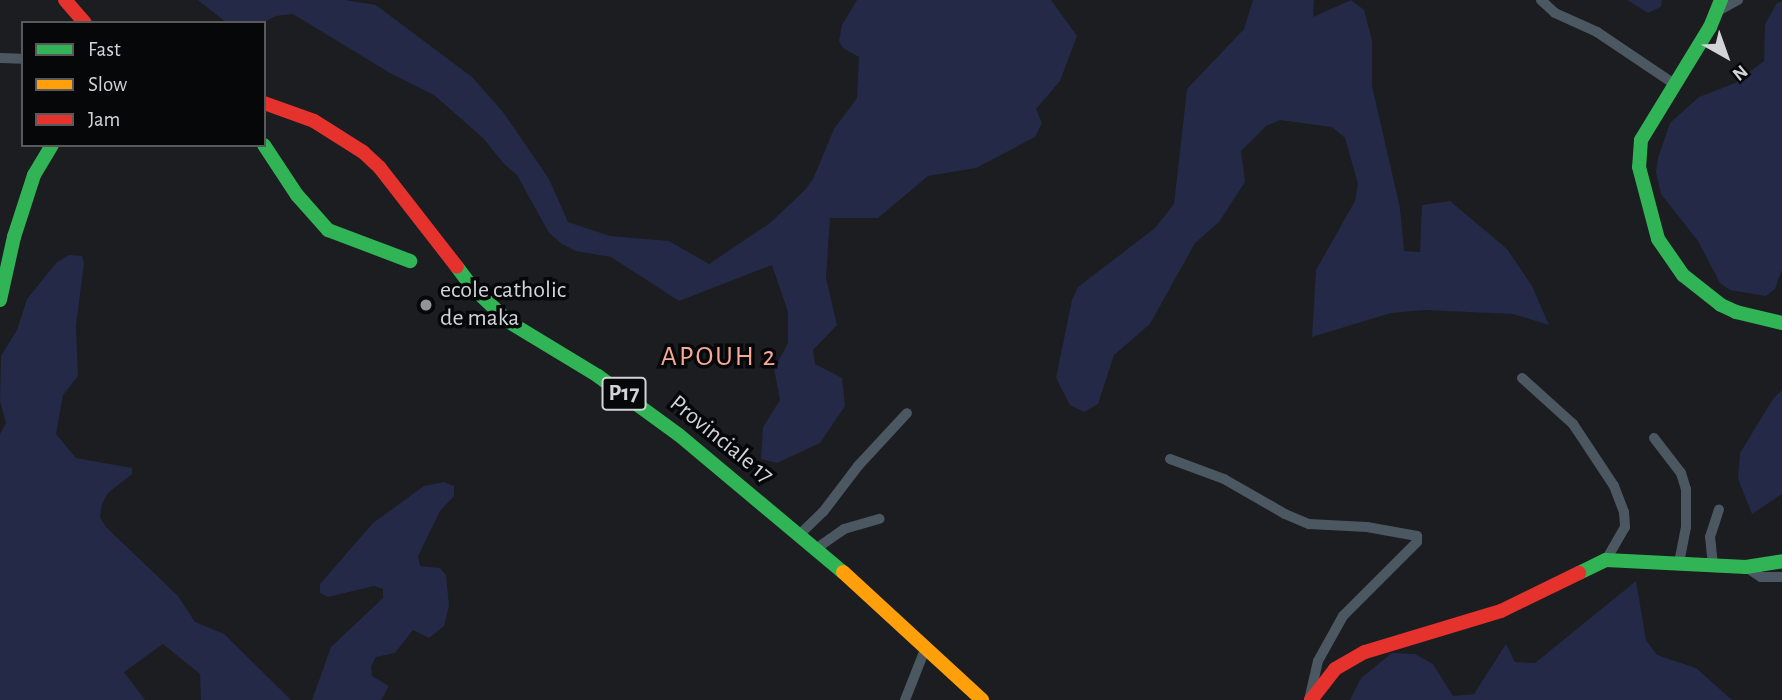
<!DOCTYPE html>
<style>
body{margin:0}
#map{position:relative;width:1782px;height:700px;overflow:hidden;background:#1b1d20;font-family:"Alegreya Sans",sans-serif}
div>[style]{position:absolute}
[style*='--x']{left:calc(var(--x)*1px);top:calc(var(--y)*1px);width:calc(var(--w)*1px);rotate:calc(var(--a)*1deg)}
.green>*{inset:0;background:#232946}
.street>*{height:10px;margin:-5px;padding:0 5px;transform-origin:5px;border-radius:5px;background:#4b5761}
.fast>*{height:14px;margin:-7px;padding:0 7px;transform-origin:7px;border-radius:7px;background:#30b455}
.slow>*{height:14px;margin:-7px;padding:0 7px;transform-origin:7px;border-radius:7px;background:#ff9f0a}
.jam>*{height:14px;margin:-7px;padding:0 7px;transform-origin:7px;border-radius:7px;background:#e5322d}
.dots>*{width:19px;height:19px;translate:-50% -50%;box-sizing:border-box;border:4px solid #060708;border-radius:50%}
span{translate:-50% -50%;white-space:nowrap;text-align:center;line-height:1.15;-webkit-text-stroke:7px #060708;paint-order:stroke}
.shield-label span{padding:2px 5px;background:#060708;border:2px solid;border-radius:5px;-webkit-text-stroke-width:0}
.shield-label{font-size:23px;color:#d3d4d8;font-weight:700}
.poi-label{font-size:24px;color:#d3d4d8}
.left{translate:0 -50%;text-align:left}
.street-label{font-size:24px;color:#d3d4d8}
.quarter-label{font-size:28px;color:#f9a796;letter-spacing:2px}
.legend{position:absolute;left:21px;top:21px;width:245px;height:126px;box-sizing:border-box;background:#060708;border:2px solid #58595b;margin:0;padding:9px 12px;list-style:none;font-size:21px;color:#d3d4d8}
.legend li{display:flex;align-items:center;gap:14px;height:35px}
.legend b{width:35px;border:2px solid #58595b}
.north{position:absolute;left:1691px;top:21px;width:70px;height:70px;-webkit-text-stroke:5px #060708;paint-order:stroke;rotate:140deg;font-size:19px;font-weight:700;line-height:28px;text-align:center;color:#d3d4d8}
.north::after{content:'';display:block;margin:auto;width:24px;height:32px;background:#d3d4d8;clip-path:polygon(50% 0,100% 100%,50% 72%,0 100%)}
</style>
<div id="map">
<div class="green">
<i style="clip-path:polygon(198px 0,345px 0,376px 5px,472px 77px,503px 112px,549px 179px,568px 222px,610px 236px,669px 241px,709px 264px,770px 223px,804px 191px,813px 179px,834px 129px,857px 98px,859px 57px,843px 48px,839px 41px,842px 25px,857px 0,1051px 0,1077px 36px,1060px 81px,1036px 109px,1042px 123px,1035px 137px,976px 168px,928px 176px,878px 218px,830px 218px,826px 278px,837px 325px,813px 350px,815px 364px,842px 378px,845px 406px,820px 443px,777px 463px,761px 459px,763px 427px,780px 400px,774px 369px,788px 343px,788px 312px,772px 265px,679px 301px,611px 257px,576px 251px,562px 244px,549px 233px,517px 175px,504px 164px,483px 138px,434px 95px,390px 73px,293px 14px,276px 16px,262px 23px,227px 23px)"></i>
<i style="clip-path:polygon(1253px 0,1314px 0,1313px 17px,1351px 0,1364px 10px,1372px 40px,1372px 86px,1400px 208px,1404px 251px,1420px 252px,1422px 205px,1450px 201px,1507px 249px,1532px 286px,1549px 325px,1513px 314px,1424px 310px,1391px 313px,1312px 337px,1316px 270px,1355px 201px,1358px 184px,1345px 138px,1332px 127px,1280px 120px,1266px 126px,1241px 151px,1245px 182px,1219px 222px,1195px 243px,1150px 324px,1114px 355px,1098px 404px,1084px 412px,1070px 405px,1056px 378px,1072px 300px,1078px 287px,1155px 228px,1174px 204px,1187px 89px,1244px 29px)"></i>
<i style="clip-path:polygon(1627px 0,1662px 0,1661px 7px,1648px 13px)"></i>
<i style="clip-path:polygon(1782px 1px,1782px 269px,1775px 289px,1766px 296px,1730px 290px,1720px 283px,1698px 241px,1661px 194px,1656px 172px,1658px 158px,1670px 123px,1699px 97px,1735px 83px,1764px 61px,1765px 24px,1777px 3px)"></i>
<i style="clip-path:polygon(69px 255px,82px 256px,84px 263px,76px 326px,78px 376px,63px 395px,56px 434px,76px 458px,132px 468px,132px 474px,108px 493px,102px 504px,100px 517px,106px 527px,178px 596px,195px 622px,224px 634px,291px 700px,201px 700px,200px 674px,163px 644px,124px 672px,145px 700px,0 700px,0 434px,6px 423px,0 401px,1px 356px,17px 330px,27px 299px,57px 262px)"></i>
<i style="clip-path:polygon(1782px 390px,1782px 494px,1752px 514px,1738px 479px,1740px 453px,1773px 399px)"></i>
<i style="clip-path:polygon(444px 482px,454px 486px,454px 496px,440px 511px,418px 556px,420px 566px,440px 568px,446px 575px,449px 606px,444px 626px,429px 638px,413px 630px,395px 653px,376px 657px,371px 666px,372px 676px,389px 686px,381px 700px,312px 700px,331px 647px,383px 598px,383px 589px,374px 586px,328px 597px,320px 593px,320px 584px,373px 523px,424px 486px)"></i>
<i style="clip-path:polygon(1636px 581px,1646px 640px,1657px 655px,1696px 668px,1732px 700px,1350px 700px,1361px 678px,1392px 653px,1415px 654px,1433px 664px,1453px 696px,1474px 694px,1506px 644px,1515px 662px,1535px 663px)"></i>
</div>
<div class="street">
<i style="--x:1541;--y:0;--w:19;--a:43"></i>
<i style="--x:1555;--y:13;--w:46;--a:24.3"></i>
<i style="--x:1597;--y:32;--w:92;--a:33.9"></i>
<i style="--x:1718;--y:11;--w:23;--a:-29"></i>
<i style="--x:0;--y:58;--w:23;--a:2"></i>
<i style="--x:1522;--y:378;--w:69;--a:42"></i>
<i style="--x:1573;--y:424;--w:74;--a:56.5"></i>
<i style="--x:1614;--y:486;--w:28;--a:69"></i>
<i style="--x:1624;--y:512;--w:15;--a:86"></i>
<i style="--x:1625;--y:527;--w:38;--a:120"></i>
<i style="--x:1654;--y:438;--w:44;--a:52.4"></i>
<i style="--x:1681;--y:473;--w:17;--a:73"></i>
<i style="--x:1686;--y:489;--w:38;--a:90"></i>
<i style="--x:1686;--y:527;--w:37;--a:101"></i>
<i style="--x:1170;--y:459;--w:58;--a:20.3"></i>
<i style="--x:1224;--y:479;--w:70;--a:29.8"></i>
<i style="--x:1285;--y:514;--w:26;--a:23"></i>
<i style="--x:1309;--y:524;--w:58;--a:3"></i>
<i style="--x:1367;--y:527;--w:51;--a:10.2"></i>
<i style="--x:1417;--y:536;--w:6;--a:90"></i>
<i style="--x:1417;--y:542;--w:105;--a:135"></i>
<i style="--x:1343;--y:616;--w:51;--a:119.1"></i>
<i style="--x:1318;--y:661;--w:39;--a:103"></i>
<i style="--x:800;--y:534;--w:32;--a:-44"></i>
<i style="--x:823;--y:512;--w:58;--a:-52.7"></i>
<i style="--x:858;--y:466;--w:72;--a:-47.2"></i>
<i style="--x:817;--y:548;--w:33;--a:-35"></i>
<i style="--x:844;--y:529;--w:37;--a:-16"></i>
<i style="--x:1713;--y:565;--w:28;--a:-96"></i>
<i style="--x:1710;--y:537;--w:29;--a:-72"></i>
<i style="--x:1746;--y:567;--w:18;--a:34"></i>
<i style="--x:1761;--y:577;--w:21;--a:0"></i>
<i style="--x:905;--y:700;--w:57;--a:-68.4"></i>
</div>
<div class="fast">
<i style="--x:1721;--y:0;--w:29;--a:112"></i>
<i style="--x:1710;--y:27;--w:132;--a:121.4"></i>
<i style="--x:1641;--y:140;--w:27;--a:94"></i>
<i style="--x:1639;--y:167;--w:74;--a:75.2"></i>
<i style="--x:1658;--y:239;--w:44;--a:55.2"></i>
<i style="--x:1683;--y:275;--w:48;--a:38.3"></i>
<i style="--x:1721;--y:305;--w:17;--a:25"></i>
<i style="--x:1736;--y:312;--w:47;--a:13.4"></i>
<i style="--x:264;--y:145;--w:60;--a:56.6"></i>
<i style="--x:297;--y:195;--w:47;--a:48.5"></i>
<i style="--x:328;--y:230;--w:88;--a:20.7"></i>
<i style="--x:457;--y:267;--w:26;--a:53"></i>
<i style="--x:473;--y:288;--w:50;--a:43.4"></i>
<i style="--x:509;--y:322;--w:104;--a:31.2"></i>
<i style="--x:598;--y:376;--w:100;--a:36.1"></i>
<i style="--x:679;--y:435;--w:214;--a:39.9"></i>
<i style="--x:0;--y:300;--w:65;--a:-77.5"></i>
<i style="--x:14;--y:237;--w:65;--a:-72.1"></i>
<i style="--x:34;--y:175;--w:35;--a:-59"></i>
<i style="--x:1579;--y:573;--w:30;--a:-26"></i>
<i style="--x:1606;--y:560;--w:140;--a:2.9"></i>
<i style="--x:1746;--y:567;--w:36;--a:-9"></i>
</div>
<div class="slow">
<i style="--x:843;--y:572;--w:189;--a:42.6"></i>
</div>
<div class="jam">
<i style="--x:65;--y:0;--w:30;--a:49"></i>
<i style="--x:264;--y:103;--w:53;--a:19.8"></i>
<i style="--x:314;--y:121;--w:58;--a:32.3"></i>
<i style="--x:363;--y:152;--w:23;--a:43"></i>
<i style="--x:380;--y:168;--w:125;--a:52.1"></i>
<i style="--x:1311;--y:700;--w:39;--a:-52"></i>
<i style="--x:1335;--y:669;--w:34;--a:-30"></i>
<i style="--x:1365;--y:652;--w:142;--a:-16.8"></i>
<i style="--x:1501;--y:611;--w:87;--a:-26"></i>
</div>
<div class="dots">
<i style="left:426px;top:305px;background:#939498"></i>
</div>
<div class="shield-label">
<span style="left:624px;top:394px">P17</span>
</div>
<div class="poi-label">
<span class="left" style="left:440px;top:305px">ecole catholic<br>de maka</span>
</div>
<div class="street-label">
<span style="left:721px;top:440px;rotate:39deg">Provinciale 17</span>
</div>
<div class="quarter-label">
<span style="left:719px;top:357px">APOUH 2</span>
</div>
<ul class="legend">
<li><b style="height:9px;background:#30b455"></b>Fast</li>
<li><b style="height:9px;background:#ff9f0a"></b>Slow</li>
<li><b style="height:9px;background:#e5322d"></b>Jam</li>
</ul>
<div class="north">N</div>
</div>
